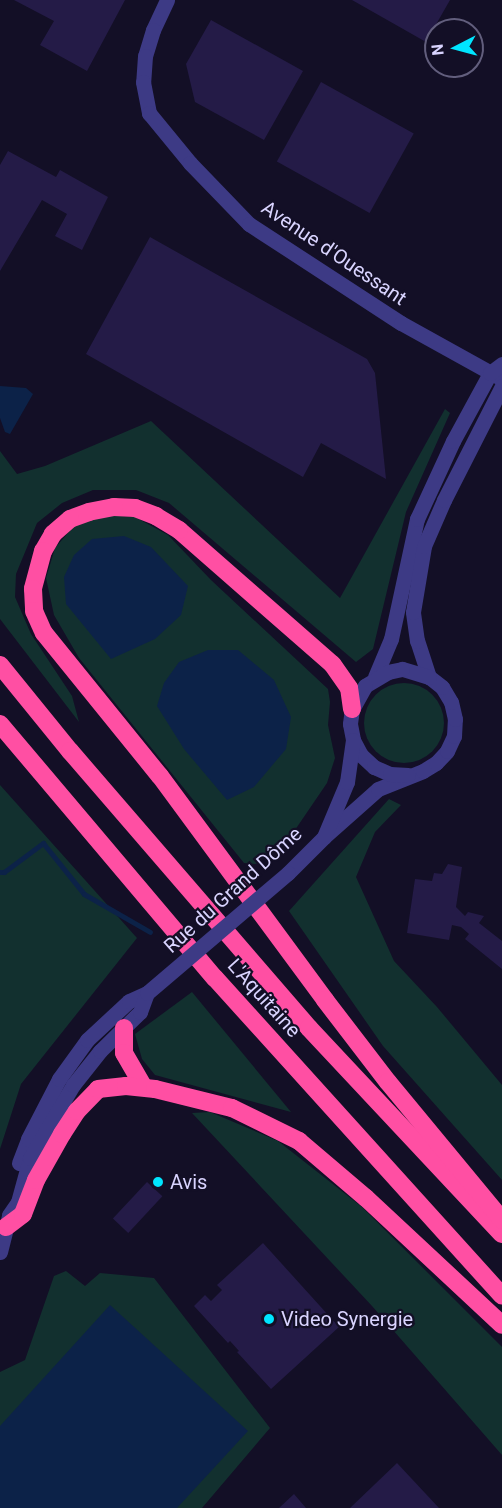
<!DOCTYPE html>
<meta charset="utf-8">
<style>
body{margin:0}
#map{position:relative;width:502px;height:1508px;overflow:hidden;background:#130f26;font-family:Roboto,sans-serif}
div>[style]{position:absolute}
[style*='--x']{left:calc(var(--x)*1px);top:calc(var(--y)*1px);width:calc(var(--w)*1px);rotate:calc(var(--a)*1deg)}
.green>*{inset:0;background:#12302f}
.round{border-radius:50%}
.water>*{inset:0;background:#0c2248}
.stream>*{height:5px;margin:-2.5px;padding:0 2.5px;transform-origin:2.5px;border-radius:2.5px;background:#0c2248}
.building>*{inset:0;background:#241b47;transform-origin:0 0}
.minor>*{height:15px;margin:-7.5px;padding:0 7.5px;transform-origin:7.5px;border-radius:7.5px;background:#3d3a85}
.highway>*{height:18px;margin:-9px;padding:0 9px;transform-origin:9px;border-radius:9px;background:#ff4fa3}
.minor-bridge>*{height:15px;margin:-7.5px;padding:0 7.5px;transform-origin:7.5px;border-radius:7.5px;background:#3d3a85}
.dots>*{width:16px;height:16px;translate:-50% -50%;box-sizing:border-box;border:3px solid #130f26;border-radius:50%}
span{translate:-50% -50%;white-space:nowrap;text-align:center;line-height:1.15;-webkit-text-stroke:4.5px #130f26;paint-order:stroke}
.street-label{font-size:20px;color:#d9d4ff}
.poi-label{font-size:20px;color:#d9d4ff}
.left{translate:0 -50%;text-align:left}
.north{position:absolute;left:424px;top:18px;width:60px;height:60px;box-sizing:border-box;background:#130f26;border:2px solid #625e7d;border-radius:50%;rotate:264deg;font-size:16px;font-weight:700;line-height:24px;text-align:center;color:#d9d4ff}
.north::after{content:'';display:block;margin:auto;width:21px;height:27px;background:#00e5ff;clip-path:polygon(50% 0,100% 100%,50% 72%,0 100%)}
</style>
<div id="map">
<div class="green">
<i style="clip-path:polygon(445px 409px,450px 413px,406px 512px,373px 649px,356px 662px,169px 503px,136px 490px,93px 490px,62px 503px,37px 523px,16px 574px,15px 597px,31px 634px,72px 696px,79px 722px,0 619px,0 451px,17px 474px,45px 466px,151px 421px,340px 598px)"></i>
<i style="clip-path:polygon(107px 515px,135px 517px,168px 535px,211px 580px,328px 689px,330px 702px,328px 725px,335px 758px,327px 783px,295px 830px,256px 864px,244px 863px,79px 658px,54px 615px,46px 578px,55px 548px,74px 526px)"></i>
<i class="round" style="left:364px;top:683px;width:80px;height:80px"></i>
<i style="clip-path:polygon(0 785px,137px 938px,21px 1084px,0 1149px)"></i>
<i style="clip-path:polygon(389px 799px,401px 805px,375px 832px,356px 877px,394px 961px,437px 1007px,502px 1085px,502px 1180px,383px 1046px,289px 911px)"></i>
<i style="clip-path:polygon(192px 992px,291px 1112px,155px 1075px,142px 1059px,135px 1034px)"></i>
<i style="clip-path:polygon(210px 1112px,278px 1141px,362px 1207px,502px 1347px,502px 1455px,372px 1306px,192px 1113px)"></i>
<i style="clip-path:polygon(66px 1271px,85px 1286px,100px 1273px,154px 1278px,270px 1428px,202px 1508px,0 1508px,0 1372px,25px 1360px,54px 1276px)"></i>
</div>
<div class="water">
<i style="clip-path:polygon(0 386px,26px 388px,33px 394px,10px 434px,5px 432px,0 418px)"></i>
<i style="clip-path:polygon(124px 536px,151px 547px,188px 586px,181px 615px,155px 639px,111px 659px,66px 604px,64px 577px,74px 555px,92px 539px)"></i>
<i style="clip-path:polygon(208px 650px,238px 650px,274px 680px,291px 717px,286px 749px,254px 787px,227px 800px,184px 749px,157px 706px,164px 683px,179px 662px)"></i>
<i style="clip-path:polygon(110px 1305px,248px 1431px,177px 1508px,0 1508px,0 1426px)"></i>
</div>
<div class="stream">
<i style="--x:0;--y:872;--w:4;--a:0"></i>
<i style="--x:4;--y:872;--w:49;--a:-36.6"></i>
<i style="--x:43;--y:843;--w:65;--a:51.2"></i>
<i style="--x:84;--y:894;--w:76;--a:29.9"></i>
</div>
<div class="building">
<i style="clip-path:polygon(14px 0,125px 0,87px 71px,40px 45px,54px 21px)"></i>
<i style="clip-path:polygon(352px 0,450px 0,426px 42px)"></i>
<i style="clip-path:polygon(211px 20px,303px 71px,264px 140px,195px 102px,186px 64px)"></i>
<i style="left:321px;top:82px;width:106px;height:91px;rotate:29deg"></i>
<i style="clip-path:polygon(8px 151px,56px 177px,60px 170px,108px 197px,82px 250px,55px 236px,67px 214px,42px 200px,0 271px,0 165px)"></i>
<i style="clip-path:polygon(150px 237px,367px 359px,375px 373px,386px 479px,321px 443px,303px 477px,86px 354px)"></i>
<i style="clip-path:polygon(448px 864px,462px 867px,456px 907px,465px 916px,468px 912px,484px 916px,479px 923px,502px 941px,502px 969px,465px 939px,469px 934px,461px 927px,452px 925px,449px 940px,407px 933px,415px 879px,432px 881px,434px 873px,442px 874px)"></i>
<i style="left:147px;top:1182px;width:21px;height:50px;rotate:43deg"></i>
<i style="clip-path:polygon(263px 1243px,339px 1327px,271px 1389px,237px 1352px,239px 1351px,230px 1341px,228px 1343px,194px 1306px,205px 1295px,211px 1301px,222px 1290px,217px 1285px)"></i>
<i style="clip-path:polygon(397px 1463px,439px 1508px,350px 1508px)"></i>
<i style="clip-path:polygon(294px 1494px,306px 1508px,279px 1508px)"></i>
</div>
<div class="minor">
<i style="--x:167;--y:0;--w:33;--a:115"></i>
<i style="--x:153;--y:30;--w:27;--a:107"></i>
<i style="--x:145;--y:56;--w:26;--a:94"></i>
<i style="--x:143;--y:82;--w:32;--a:79"></i>
<i style="--x:149;--y:113;--w:65;--a:50.6"></i>
<i style="--x:190;--y:163;--w:85;--a:46"></i>
<i style="--x:249;--y:224;--w:181;--a:33.1"></i>
<i style="--x:401;--y:323;--w:115;--a:29"></i>
<i style="--x:375;--y:677;--w:41;--a:-67.2"></i>
<i style="--x:391;--y:639;--w:123;--a:-77.8"></i>
<i style="--x:417;--y:519;--w:86;--a:-65.2"></i>
<i style="--x:453;--y:441;--w:77;--a:-61.4"></i>
<i style="--x:490;--y:373;--w:15;--a:-37"></i>
<i style="--x:429;--y:677;--w:38;--a:-108"></i>
<i style="--x:417;--y:641;--w:29;--a:-98"></i>
<i style="--x:413;--y:612;--w:67;--a:-80.5"></i>
<i style="--x:424;--y:546;--w:50;--a:-66.5"></i>
<i style="--x:444;--y:500;--w:128;--a:-63"></i>
<i style="--x:324;--y:837;--w:72;--a:-41.6"></i>
<i style="--x:378;--y:789;--w:48;--a:-21.8"></i>
<i style="--x:423;--y:771;--w:15;--a:-32"></i>
<i style="--x:436;--y:763;--w:16;--a:-47"></i>
<i style="--x:447;--y:751;--w:17;--a:-65"></i>
<i style="--x:454;--y:736;--w:17;--a:-87"></i>
<i style="--x:455;--y:719;--w:17;--a:-103"></i>
<i style="--x:451;--y:702;--w:17;--a:-121"></i>
<i style="--x:442;--y:687;--w:16;--a:-142"></i>
<i style="--x:429;--y:677;--w:28;--a:-163"></i>
<i style="--x:402;--y:669;--w:14;--a:168"></i>
<i style="--x:388;--y:672;--w:27;--a:149"></i>
<i style="--x:365;--y:686;--w:26;--a:119"></i>
<i style="--x:352;--y:709;--w:15;--a:98"></i>
<i style="--x:350;--y:724;--w:16;--a:79"></i>
<i style="--x:353;--y:740;--w:17;--a:62"></i>
<i style="--x:361;--y:755;--w:18;--a:43"></i>
<i style="--x:374;--y:767;--w:17;--a:24"></i>
<i style="--x:390;--y:774;--w:18;--a:3"></i>
<i style="--x:288;--y:873;--w:51;--a:-45"></i>
<i style="--x:324;--y:837;--w:60;--a:-67.3"></i>
<i style="--x:347;--y:782;--w:42;--a:-81.9"></i>
<i style="--x:19;--y:1163;--w:26;--a:-69"></i>
<i style="--x:28;--y:1139;--w:68;--a:-62.7"></i>
<i style="--x:59;--y:1079;--w:48;--a:-54.3"></i>
<i style="--x:87;--y:1040;--w:57;--a:-42.9"></i>
<i style="--x:129;--y:1001;--w:20;--a:-24"></i>
<i style="--x:0;--y:1252;--w:38;--a:-76"></i>
<i style="--x:9;--y:1215;--w:16;--a:-55"></i>
<i style="--x:18;--y:1202;--w:46;--a:-74.7"></i>
<i style="--x:30;--y:1158;--w:85;--a:-59.5"></i>
<i style="--x:73;--y:1085;--w:43;--a:-51.5"></i>
<i style="--x:100;--y:1051;--w:56;--a:-44.3"></i>
<i style="--x:140;--y:1012;--w:20;--a:-70"></i>
</div>
<div class="highway">
<i style="--x:0;--y:665;--w:111;--a:50.9"></i>
<i style="--x:70;--y:751;--w:366;--a:49.2"></i>
<i style="--x:309;--y:1028;--w:282;--a:46.9"></i>
<i style="--x:352;--y:709;--w:21;--a:-98"></i>
<i style="--x:349;--y:688;--w:29;--a:-125"></i>
<i style="--x:332;--y:664;--w:203;--a:-138.8"></i>
<i style="--x:179;--y:530;--w:27;--a:-149"></i>
<i style="--x:156;--y:516;--w:22;--a:-159"></i>
<i style="--x:135;--y:508;--w:21;--a:-177"></i>
<i style="--x:114;--y:507;--w:25;--a:169"></i>
<i style="--x:89;--y:512;--w:20;--a:160"></i>
<i style="--x:70;--y:519;--w:23;--a:139"></i>
<i style="--x:53;--y:534;--w:20;--a:120"></i>
<i style="--x:43;--y:551;--w:39;--a:105"></i>
<i style="--x:33;--y:589;--w:22;--a:87"></i>
<i style="--x:34;--y:611;--w:24;--a:66"></i>
<i style="--x:44;--y:633;--w:184;--a:51"></i>
<i style="--x:160;--y:776;--w:278;--a:53.6"></i>
<i style="--x:325;--y:1000;--w:103;--a:52.5"></i>
<i style="--x:388;--y:1082;--w:179;--a:50.4"></i>
<i style="--x:0;--y:724;--w:333;--a:49.8"></i>
<i style="--x:215;--y:978;--w:428;--a:47.9"></i>
<i style="--x:124;--y:1028;--w:25;--a:90"></i>
<i style="--x:124;--y:1053;--w:39;--a:60"></i>
<i style="--x:6;--y:1227;--w:21;--a:-37"></i>
<i style="--x:23;--y:1214;--w:36;--a:-69"></i>
<i style="--x:36;--y:1180;--w:53;--a:-60.5"></i>
<i style="--x:62;--y:1134;--w:27;--a:-57"></i>
<i style="--x:77;--y:1111;--w:30;--a:-46"></i>
<i style="--x:98;--y:1089;--w:28;--a:-6"></i>
<i style="--x:126;--y:1086;--w:29;--a:6"></i>
<i style="--x:155;--y:1089;--w:79;--a:13.9"></i>
<i style="--x:232;--y:1108;--w:75;--a:26.2"></i>
<i style="--x:299;--y:1141;--w:88;--a:40.4"></i>
<i style="--x:366;--y:1198;--w:186;--a:43"></i>
</div>
<div class="minor-bridge">
<i style="--x:147;--y:993;--w:185;--a:-40.4"></i>
</div>
<div class="dots">
<i style="left:158px;top:1182px;background:#00e5ff"></i>
<i style="left:269px;top:1319px;background:#00e5ff"></i>
</div>
<div class="street-label">
<span style="left:334px;top:253px;rotate:34deg">Avenue d'Ouessant</span>
<span style="left:233px;top:890px;rotate:-42deg">Rue du Grand Dôme</span>
<span style="left:264px;top:998px;rotate:48deg">L'Aquitaine</span>
</div>
<div class="poi-label">
<span class="left" style="left:170px;top:1182px">Avis</span>
<span class="left" style="left:281px;top:1319px">Video Synergie</span>
</div>
<div class="north">N</div>
</div>
